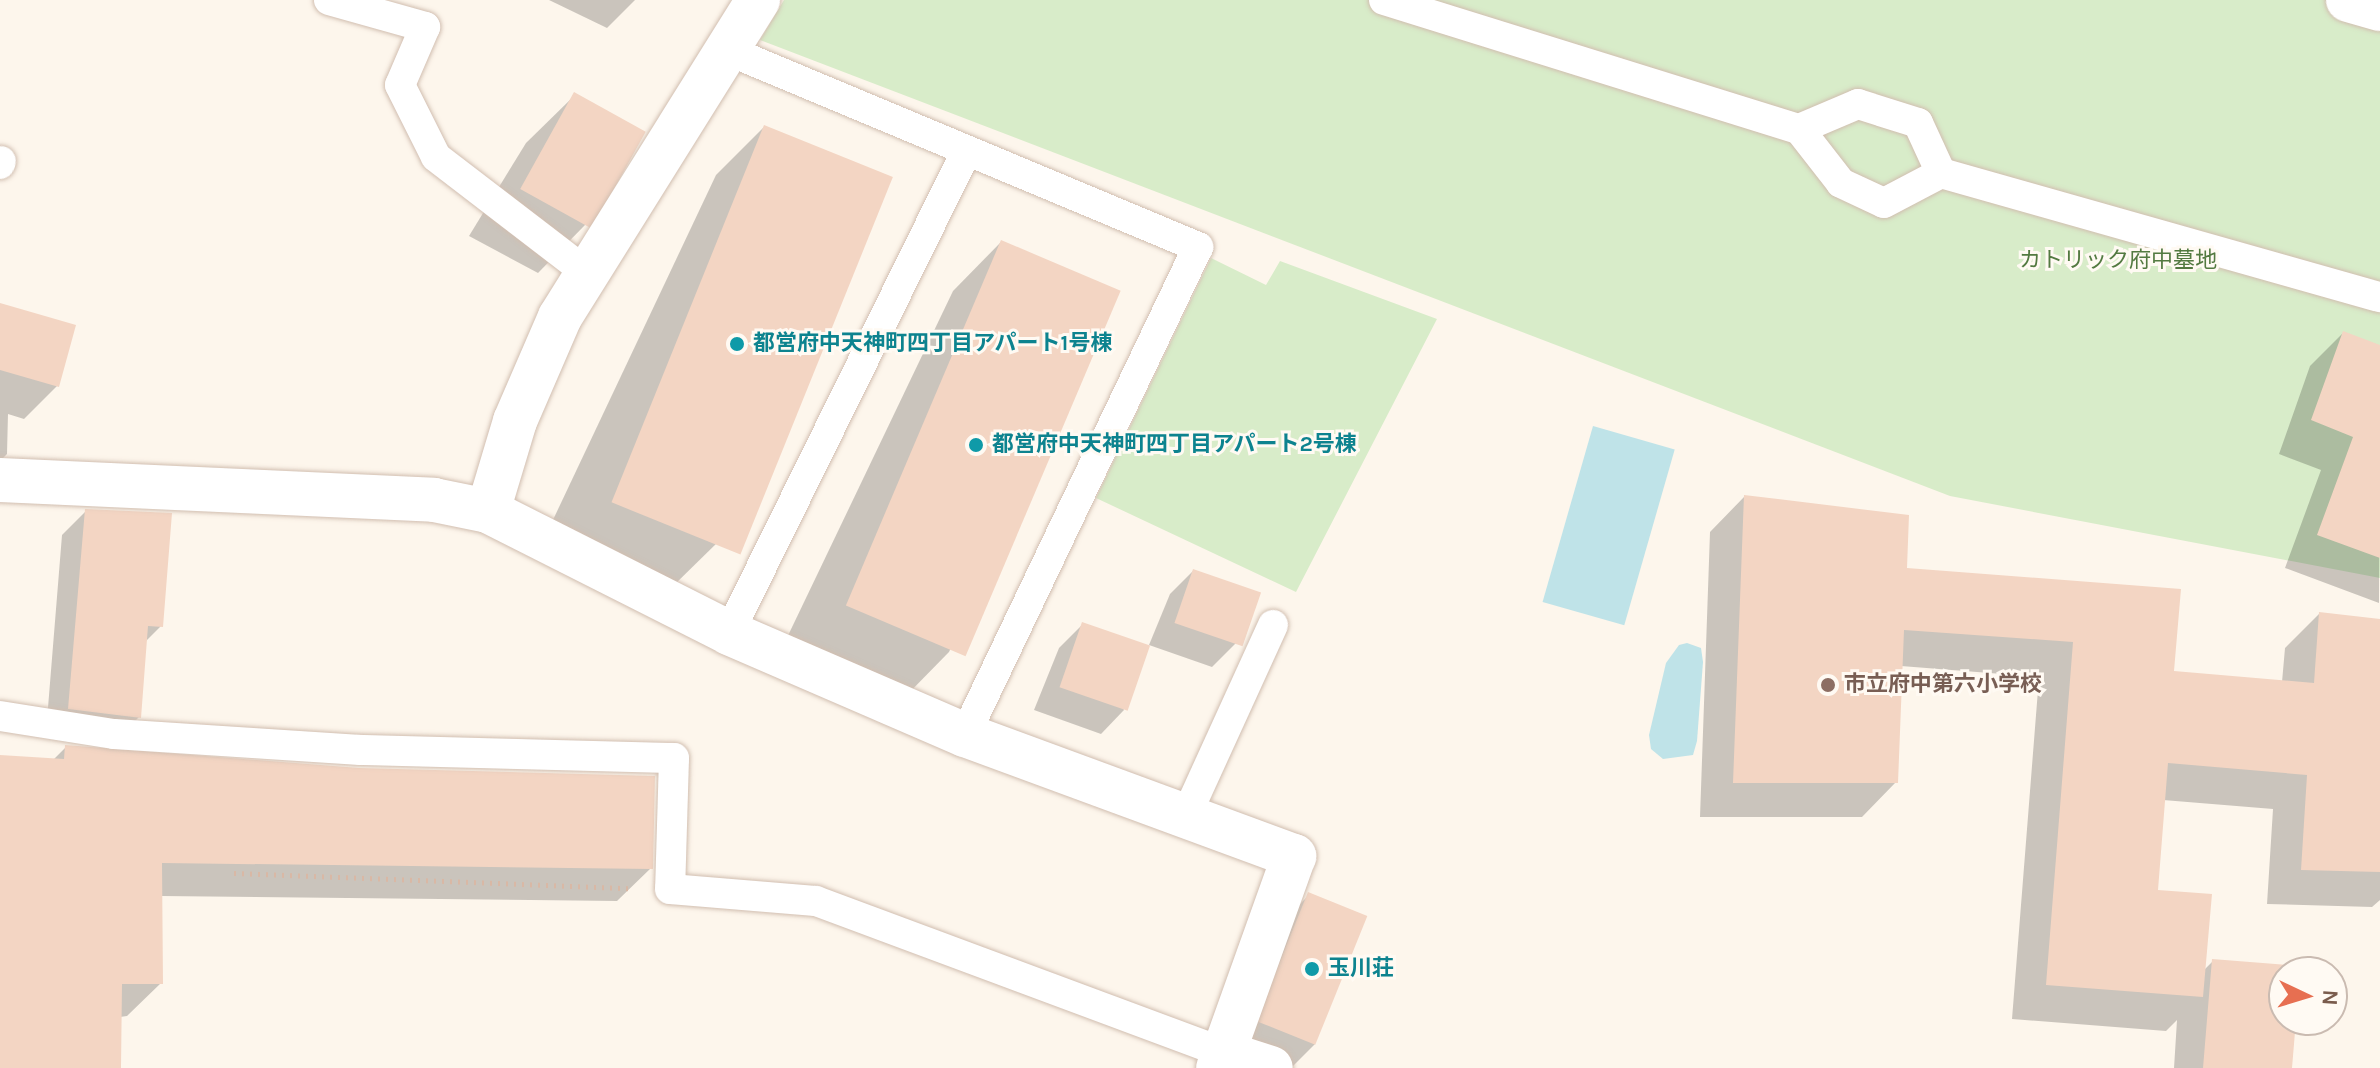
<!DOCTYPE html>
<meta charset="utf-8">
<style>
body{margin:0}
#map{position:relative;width:2380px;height:1068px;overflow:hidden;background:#fdf6ec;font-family:Karla,"Noto Sans JP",sans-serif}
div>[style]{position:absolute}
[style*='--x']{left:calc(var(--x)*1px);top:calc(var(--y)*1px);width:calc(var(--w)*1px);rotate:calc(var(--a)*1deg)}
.green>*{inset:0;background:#d8ecc9}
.water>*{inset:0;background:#bfe3e8;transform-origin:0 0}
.shadow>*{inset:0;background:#0003}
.building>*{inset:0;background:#f3d5c3;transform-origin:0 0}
.path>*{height:5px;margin-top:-2.5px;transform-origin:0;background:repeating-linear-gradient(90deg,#d9b8a5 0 2px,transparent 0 8px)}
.roads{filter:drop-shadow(0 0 2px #d1beb0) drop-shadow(0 0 2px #d1beb0)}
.lane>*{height:30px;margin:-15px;padding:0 15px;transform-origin:15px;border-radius:15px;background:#fff}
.street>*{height:44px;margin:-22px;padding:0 22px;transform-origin:22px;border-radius:22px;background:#fff}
.dots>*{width:22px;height:22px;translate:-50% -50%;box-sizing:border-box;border:4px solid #fffaf3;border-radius:50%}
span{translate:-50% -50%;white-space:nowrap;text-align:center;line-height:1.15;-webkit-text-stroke:6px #fffaf3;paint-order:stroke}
.park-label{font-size:22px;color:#537a41}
.culture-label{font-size:22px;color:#0d838f;font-weight:700}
.left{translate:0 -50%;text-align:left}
.education-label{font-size:22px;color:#785e54;font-weight:700}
.north{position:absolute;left:2268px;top:956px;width:80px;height:80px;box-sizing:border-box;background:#fffaf3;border:2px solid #cabbb1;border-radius:50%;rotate:94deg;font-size:22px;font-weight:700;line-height:32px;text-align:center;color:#7a5c4d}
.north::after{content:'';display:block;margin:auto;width:28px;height:36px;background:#e76f51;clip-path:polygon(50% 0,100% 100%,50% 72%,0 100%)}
</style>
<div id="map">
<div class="green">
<i style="clip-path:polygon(784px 0,2354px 0,2380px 7px,2380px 578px,1950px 496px,760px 40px)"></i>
<i style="clip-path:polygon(1211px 258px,1266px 285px,1280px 261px,1437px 319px,1296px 592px,1096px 498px)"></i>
</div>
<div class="water">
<i style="left:1593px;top:426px;width:85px;height:183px;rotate:16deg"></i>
<i style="clip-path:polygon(1687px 643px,1701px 648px,1703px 662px,1697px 741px,1693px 755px,1663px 759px,1651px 749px,1649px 735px,1666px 663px,1679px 645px)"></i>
</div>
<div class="shadow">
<i style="clip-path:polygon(549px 0,635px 0,607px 28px)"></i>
<i style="clip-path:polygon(575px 95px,586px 224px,538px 273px,469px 236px,526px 143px)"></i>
<i style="clip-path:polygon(764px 127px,719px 541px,670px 589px,543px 541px,716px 175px)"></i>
<i style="clip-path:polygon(1001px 242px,1119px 292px,949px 652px,901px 701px,783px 646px,953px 291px)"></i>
<i style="clip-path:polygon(0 305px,57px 386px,24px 419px,8px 414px,7px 454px,0 461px)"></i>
<i style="clip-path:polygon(2343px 333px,2380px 347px,2379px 603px,2285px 568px,2321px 470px,2279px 454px,2310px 366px)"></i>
<i style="clip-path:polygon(1744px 497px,1905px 570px,2172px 673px,2282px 682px,2285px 648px,2319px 614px,2380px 621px,2380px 900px,2372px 907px,2267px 904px,2273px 809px,2163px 800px,2156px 892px,2203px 971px,2213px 961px,2298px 972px,2284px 972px,2284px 1020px,2294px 1020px,2290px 1068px,2174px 1068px,2177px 1020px,2166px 1031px,2012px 1019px,2039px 677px,1901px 666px,1896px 782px,1862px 817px,1700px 817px,1710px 532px)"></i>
<i style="clip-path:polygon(86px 511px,161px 626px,144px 643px,139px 717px,116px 740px,46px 732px,62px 535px)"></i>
<i style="clip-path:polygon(1193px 571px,1236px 643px,1212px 667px,1149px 645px,1170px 594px)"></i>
<i style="clip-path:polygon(1083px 624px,1124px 710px,1101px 734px,1034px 710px,1059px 648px)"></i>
<i style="clip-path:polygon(66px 747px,651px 868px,617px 901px,160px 896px,161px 983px,127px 1016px,120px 1017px,119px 1068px,0 1068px,0 757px,53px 760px)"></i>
<i style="clip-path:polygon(1309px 895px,1315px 1044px,1291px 1068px,1215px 1068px,1261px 943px)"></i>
</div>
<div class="building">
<i style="left:574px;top:92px;width:82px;height:111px;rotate:29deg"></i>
<i style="left:764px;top:125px;width:139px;height:407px;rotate:22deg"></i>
<i style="left:1001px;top:240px;width:130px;height:397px;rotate:23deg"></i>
<i style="clip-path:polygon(0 303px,76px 325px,59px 387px,0 370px)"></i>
<i style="clip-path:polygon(2343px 331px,2380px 345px,2380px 558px,2317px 535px,2353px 437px,2311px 420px)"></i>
<i style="clip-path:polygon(1744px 495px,1909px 515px,1907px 568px,2181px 589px,2174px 671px,2314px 683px,2319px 612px,2380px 619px,2380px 872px,2301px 870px,2307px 775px,2168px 763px,2158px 890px,2212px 894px,2203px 997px,2046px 985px,2073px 642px,1904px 630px,1898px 783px,1733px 783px)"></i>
<i style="clip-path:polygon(85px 509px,172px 513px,163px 627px,148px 626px,141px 718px,68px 709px)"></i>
<i style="left:1193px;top:569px;width:72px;height:57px;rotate:19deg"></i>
<i style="left:1082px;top:622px;width:72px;height:69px;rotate:19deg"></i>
<i style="clip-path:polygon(65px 745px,359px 768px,655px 776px,653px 869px,162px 863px,163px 984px,122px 984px,121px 1068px,0 1068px,0 755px,64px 759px)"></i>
<i style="left:1308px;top:892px;width:64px;height:139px;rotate:22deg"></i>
<i style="clip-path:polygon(2212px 959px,2300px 966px,2300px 972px,2284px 972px,2284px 1020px,2296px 1020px,2292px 1068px,2203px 1068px)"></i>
</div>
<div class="path">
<i style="--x:234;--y:873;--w:395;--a:2.2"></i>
</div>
<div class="roads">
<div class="lane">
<i style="--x:329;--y:0;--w:100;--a:15.7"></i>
<i style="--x:425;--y:27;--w:63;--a:113.3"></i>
<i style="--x:400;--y:85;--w:80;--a:63.4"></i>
<i style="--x:436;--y:157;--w:194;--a:37.5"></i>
<i style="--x:1384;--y:0;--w:435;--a:17.3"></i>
<i style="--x:1799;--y:129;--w:64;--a:-23"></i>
<i style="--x:1858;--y:104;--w:63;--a:17.6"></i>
<i style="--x:1918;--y:123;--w:55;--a:65.3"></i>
<i style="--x:1941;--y:173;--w:456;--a:15.8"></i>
<i style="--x:727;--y:50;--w:511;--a:22.7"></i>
<i style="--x:1198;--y:247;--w:541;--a:115.52"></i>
<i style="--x:1799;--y:129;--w:68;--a:52.1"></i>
<i style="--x:1841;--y:183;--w:47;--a:24.9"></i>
<i style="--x:1884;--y:203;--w:64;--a:-27.8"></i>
<i style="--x:0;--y:164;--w:3;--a:-72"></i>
<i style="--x:729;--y:633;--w:538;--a:-63.77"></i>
<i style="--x:0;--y:716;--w:115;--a:9"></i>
<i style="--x:114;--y:734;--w:247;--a:3.7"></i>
<i style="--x:360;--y:750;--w:314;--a:1.5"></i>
<i style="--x:674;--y:758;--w:131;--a:91.7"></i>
<i style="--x:670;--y:889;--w:146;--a:4.7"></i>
<i style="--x:816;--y:901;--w:435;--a:20.4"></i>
<i style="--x:1186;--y:816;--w:210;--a:-65.5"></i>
</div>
<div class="street">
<i style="--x:2348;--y:0;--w:33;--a:16"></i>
<i style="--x:0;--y:480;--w:434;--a:2.6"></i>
<i style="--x:434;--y:500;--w:55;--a:11.5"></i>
<i style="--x:488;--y:511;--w:270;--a:26.8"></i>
<i style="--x:729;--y:633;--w:257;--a:23.4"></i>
<i style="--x:965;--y:735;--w:351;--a:20.2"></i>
<i style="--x:1294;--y:856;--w:225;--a:109.7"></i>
<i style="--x:488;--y:511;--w:94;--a:-73.3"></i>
<i style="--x:515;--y:421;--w:113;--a:-66.6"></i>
<i style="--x:560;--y:317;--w:374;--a:-58"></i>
<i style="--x:1224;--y:1053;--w:49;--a:17.7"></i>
</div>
</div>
<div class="dots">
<i style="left:737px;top:344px;background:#0f9aa8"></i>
<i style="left:976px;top:445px;background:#0f9aa8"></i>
<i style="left:1828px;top:685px;background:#8d6e63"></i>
<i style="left:1312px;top:969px;background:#0f9aa8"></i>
</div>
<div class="park-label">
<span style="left:2118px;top:261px">カトリック府中墓地</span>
</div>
<div class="culture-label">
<span class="left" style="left:753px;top:344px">都営府中天神町四丁目アパート1号棟</span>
<span class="left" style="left:992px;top:445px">都営府中天神町四丁目アパート2号棟</span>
<span class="left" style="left:1328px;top:969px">玉川荘</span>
</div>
<div class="education-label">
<span class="left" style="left:1844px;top:685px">市立府中第六小学校</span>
</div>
<div class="north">N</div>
</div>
